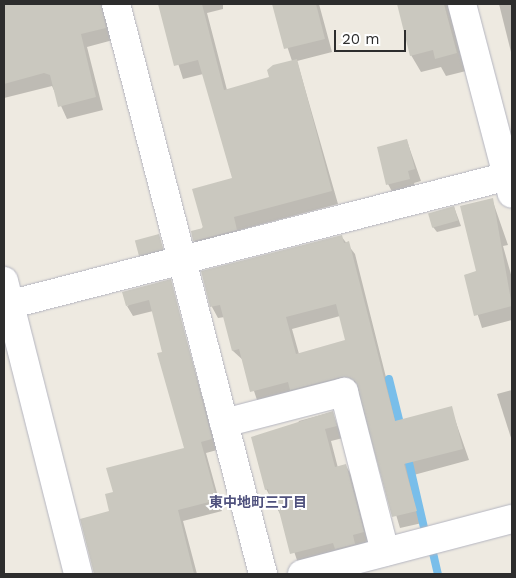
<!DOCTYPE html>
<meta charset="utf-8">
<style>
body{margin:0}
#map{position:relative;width:516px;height:578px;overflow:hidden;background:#eeeae1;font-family:"Work Sans","Noto Sans JP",sans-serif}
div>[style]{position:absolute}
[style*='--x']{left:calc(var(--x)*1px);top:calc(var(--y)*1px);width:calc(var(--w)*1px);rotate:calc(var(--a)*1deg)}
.shadow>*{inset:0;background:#0003}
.stream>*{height:8px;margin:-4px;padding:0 4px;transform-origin:4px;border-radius:4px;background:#79beea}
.building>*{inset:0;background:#cac8bf;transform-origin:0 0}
.roads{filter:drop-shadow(0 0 1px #b4b5c0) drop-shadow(0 0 1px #b4b5c0)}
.minor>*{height:28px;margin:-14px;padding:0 14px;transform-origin:14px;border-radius:14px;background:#fff}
span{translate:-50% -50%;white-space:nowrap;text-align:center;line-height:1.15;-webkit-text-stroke:4px #fff;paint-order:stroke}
.neighbourhood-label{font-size:14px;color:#4f517d;font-weight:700}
.frame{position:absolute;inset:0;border:5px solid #2d2d2d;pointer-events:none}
.scale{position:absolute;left:334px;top:30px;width:72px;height:22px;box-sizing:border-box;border:2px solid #2d2d2d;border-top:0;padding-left:6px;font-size:15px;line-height:18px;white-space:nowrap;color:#2d2d2d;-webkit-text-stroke:4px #fff;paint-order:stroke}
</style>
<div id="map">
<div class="shadow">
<i style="clip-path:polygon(4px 4px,107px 4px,113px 40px,87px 47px,103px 110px,67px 119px,52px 86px,4px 98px)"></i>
<i style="clip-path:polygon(159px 4px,223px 4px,223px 9px,207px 13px,227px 90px,270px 78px,292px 61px,273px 4px,319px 4px,332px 52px,297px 61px,338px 204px,240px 230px,244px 243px,202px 253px,194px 241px,233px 179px,203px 74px,183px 79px)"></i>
<i style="clip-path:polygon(398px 4px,448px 4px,466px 71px,446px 76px,441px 67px,421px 72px,411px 55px)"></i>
<i style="clip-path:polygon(499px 4px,512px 4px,512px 56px)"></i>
<i style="clip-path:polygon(407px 141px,421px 181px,414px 183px,416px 191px,395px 197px,388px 184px)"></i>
<i style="clip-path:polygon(492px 199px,508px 245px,503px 246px,512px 278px,512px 320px,482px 328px,465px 275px,478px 272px)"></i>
<i style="clip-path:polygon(454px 207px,461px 226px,437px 232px,433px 227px)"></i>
<i style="clip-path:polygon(159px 236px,165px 255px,143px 260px,140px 255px)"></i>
<i style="clip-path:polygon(evenodd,341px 236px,355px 254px,397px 421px,451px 408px,469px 460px,410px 476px,422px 523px,400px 528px,359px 391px,258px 403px,244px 361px,233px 351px,225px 317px,218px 318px,212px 307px,203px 272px,341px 236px,340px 316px,347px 341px,299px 354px,292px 329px,340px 316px)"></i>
<i style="clip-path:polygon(170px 281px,217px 450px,206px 453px,222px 511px,183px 521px,197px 574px,96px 574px,82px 519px,111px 512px,114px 492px,185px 449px,153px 311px,133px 316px,127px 306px)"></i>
<i style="clip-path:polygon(512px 390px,512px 441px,497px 394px)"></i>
<i style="clip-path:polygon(332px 412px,343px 438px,331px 441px,338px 468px,346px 466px,353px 478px,370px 544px,299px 566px,283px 519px,266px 489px,299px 421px)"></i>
</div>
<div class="stream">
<i style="--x:389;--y:379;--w:50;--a:76.2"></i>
<i style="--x:407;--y:454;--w:80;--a:77"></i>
<i style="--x:433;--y:553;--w:22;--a:77"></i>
</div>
<div class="building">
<i style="clip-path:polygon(4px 4px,101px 4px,106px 28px,81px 34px,96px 97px,58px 107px,50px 75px,44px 73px,4px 84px)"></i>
<i style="clip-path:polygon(158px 4px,202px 4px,224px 90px,269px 77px,267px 70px,273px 65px,297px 59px,332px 191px,234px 217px,237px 230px,193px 241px,191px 231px,203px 228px,192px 189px,232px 178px,198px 60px,174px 66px)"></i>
<i style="clip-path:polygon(272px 4px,316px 4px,325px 39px,284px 49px)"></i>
<i style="clip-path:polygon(397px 4px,444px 4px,457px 53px,435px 59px,433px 50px,410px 56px)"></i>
<i style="clip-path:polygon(407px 139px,415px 169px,408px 171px,410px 179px,386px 185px,377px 147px)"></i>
<i style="clip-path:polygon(493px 198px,512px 306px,474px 316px,464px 275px,476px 271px,460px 206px)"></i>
<i style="left:454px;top:206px;width:15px;height:27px;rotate:74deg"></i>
<i style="left:159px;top:234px;width:16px;height:25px;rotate:75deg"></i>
<i style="clip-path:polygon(evenodd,342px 235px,344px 243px,349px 241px,395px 421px,452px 406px,463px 449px,404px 464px,417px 511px,392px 517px,355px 381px,341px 377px,290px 390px,288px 382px,250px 392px,239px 349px,232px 351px,220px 305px,210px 307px,201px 271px,342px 235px,336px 304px,345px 340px,296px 354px,286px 317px,336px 304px)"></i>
<i style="clip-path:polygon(171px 279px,212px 439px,201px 442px,217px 500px,178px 510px,194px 574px,94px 574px,80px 519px,109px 511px,105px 494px,113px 492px,106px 468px,184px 448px,157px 353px,162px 352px,149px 300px,126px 306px,122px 292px)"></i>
<i style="clip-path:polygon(333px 411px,337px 426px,325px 429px,335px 467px,346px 464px,364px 532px,353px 535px,355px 544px,335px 549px,333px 543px,290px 554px,278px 507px,273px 508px,268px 489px,265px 490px,251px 437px)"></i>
</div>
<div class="roads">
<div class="minor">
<i style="--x:116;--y:4;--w:589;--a:75.54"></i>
<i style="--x:462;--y:4;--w:196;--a:75.3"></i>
<i style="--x:4;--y:281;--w:302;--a:75.8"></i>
<i style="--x:4;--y:306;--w:525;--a:-14.46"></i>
<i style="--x:224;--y:423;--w:124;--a:-14.5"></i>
<i style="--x:344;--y:392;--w:165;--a:75.6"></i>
<i style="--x:302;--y:574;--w:217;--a:-14.7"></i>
</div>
</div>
<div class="neighbourhood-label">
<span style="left:258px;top:502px">東中地町三丁目</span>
</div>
<div class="frame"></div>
<div class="scale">20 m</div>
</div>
